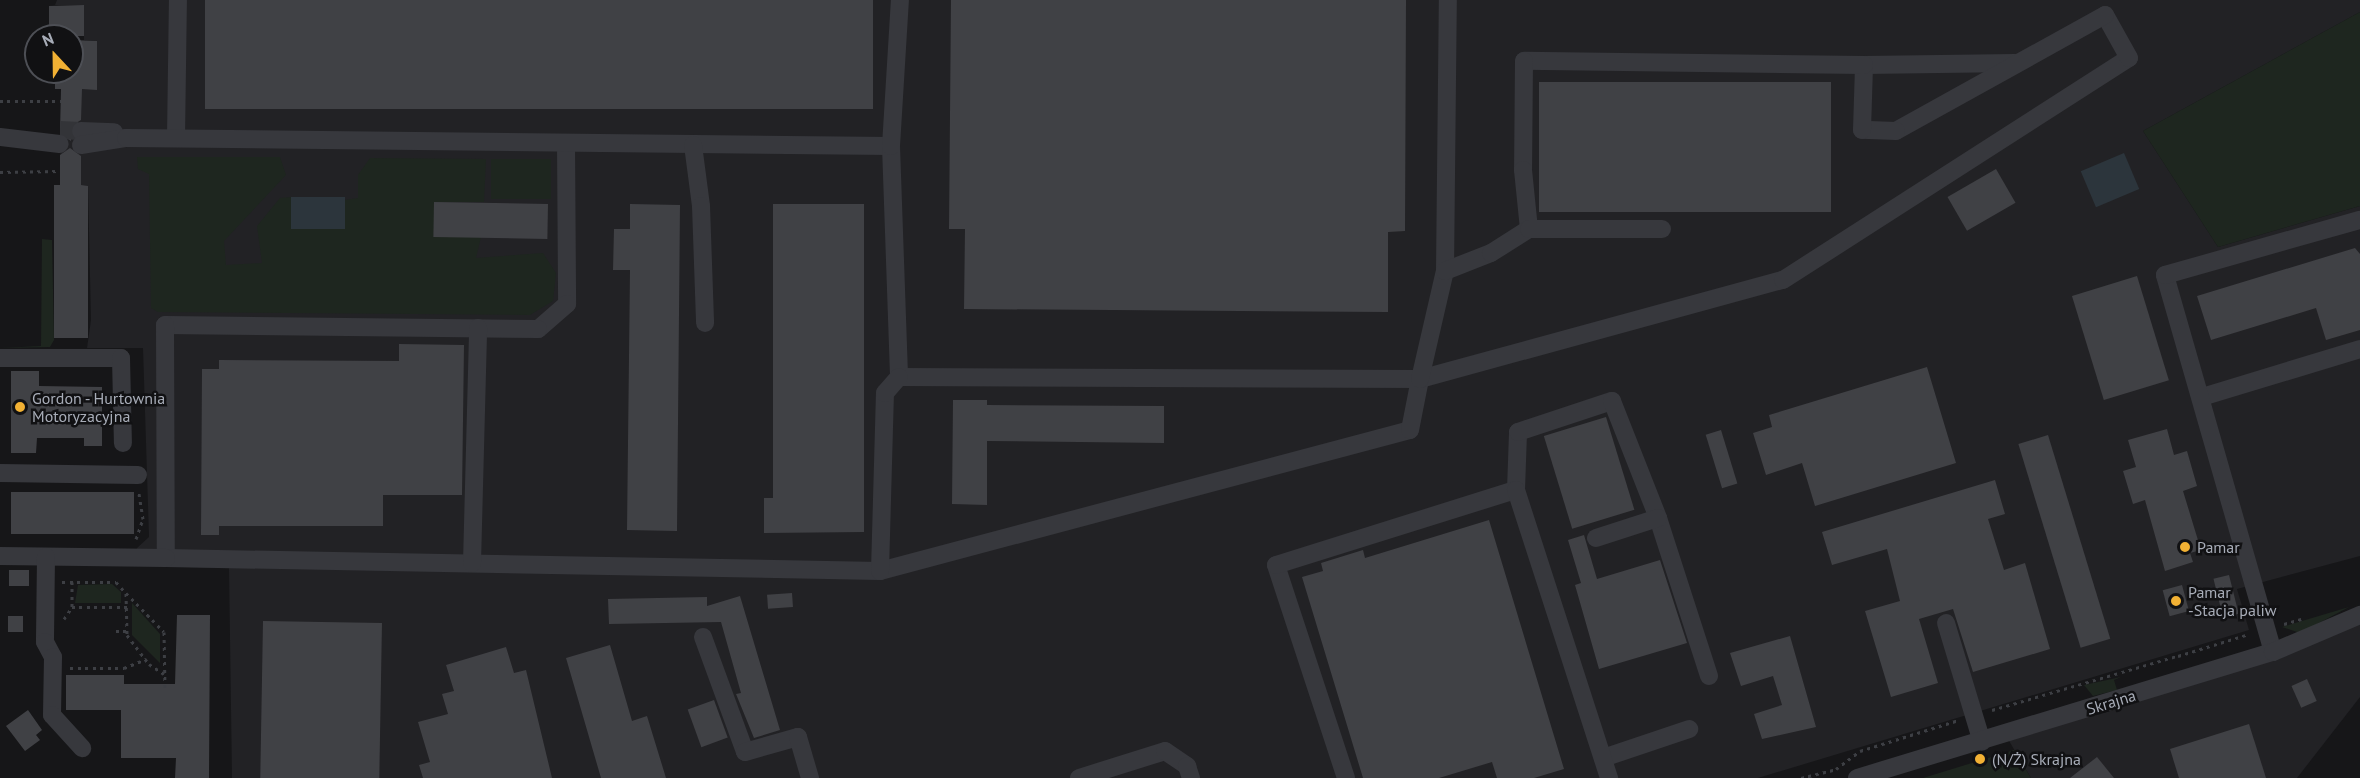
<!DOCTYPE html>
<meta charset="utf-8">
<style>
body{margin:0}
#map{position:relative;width:2360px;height:778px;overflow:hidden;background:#161618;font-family:"PT Sans",sans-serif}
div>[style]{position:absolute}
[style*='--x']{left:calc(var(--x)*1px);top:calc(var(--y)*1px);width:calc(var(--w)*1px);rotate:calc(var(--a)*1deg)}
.built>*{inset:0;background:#222225}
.green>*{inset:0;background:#1e261f;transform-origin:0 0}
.water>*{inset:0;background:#2c353c;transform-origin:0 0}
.building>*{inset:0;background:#404145;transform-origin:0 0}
.minor-tunnel>*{height:18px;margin-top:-9px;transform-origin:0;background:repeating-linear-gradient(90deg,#333438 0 18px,transparent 0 27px)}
.path>*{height:3px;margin-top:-1.5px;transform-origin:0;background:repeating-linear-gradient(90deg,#3d3f44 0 3px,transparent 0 7.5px)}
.minor>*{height:18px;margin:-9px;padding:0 9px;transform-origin:9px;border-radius:9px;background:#37383d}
.dots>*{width:16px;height:16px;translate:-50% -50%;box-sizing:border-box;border:3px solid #111113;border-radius:50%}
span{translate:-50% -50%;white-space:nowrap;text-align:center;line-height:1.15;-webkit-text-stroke:5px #111113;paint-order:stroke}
.poi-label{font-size:16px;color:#a8adb8}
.left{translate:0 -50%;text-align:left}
.street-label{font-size:16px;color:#a8adb8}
.north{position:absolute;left:24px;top:24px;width:60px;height:60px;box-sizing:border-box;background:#111113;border:2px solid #4d4f55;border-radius:50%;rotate:338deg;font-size:16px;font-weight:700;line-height:24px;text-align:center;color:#a8adb8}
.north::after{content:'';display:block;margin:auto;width:21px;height:27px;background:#f2b134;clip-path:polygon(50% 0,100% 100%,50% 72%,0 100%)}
</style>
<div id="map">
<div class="built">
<i style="clip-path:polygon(57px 0,2360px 0,2360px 12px,2143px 131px,2218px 247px,2360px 206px,2360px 556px,2237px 589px,2249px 630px,1758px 778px,232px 778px,229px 568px,138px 566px,137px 548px,149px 537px,143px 348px,87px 348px,91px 320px,88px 186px,60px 185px,61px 89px,97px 89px,97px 41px,84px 40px,84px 5px,55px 5px)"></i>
<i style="clip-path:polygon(2360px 615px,2360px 697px,2297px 778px,2031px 778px,2005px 734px)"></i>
</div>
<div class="green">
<i style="clip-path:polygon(2360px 12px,2360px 206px,2218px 247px,2143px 131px)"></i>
<i style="clip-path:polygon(137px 157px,280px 157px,286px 175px,224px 241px,226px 265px,262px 263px,257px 226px,280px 198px,291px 197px,291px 229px,345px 229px,345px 200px,358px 198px,358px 175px,370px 158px,486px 159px,484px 202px,434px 202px,434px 236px,481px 237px,476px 258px,543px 253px,556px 273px,553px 301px,530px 315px,158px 312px,151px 308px,149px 174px,138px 169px)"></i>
<i style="left:491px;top:159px;width:60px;height:40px"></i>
<i style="clip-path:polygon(42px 239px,52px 240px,54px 340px,50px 347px,0 348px,41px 346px)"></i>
<i style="clip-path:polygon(112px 584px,121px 592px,121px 603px,75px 603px,78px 585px)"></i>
<i style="clip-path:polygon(132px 603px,160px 634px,160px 663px,132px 635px)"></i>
<i style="clip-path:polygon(2349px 607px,2300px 633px,2282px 627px)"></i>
<i style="clip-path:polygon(2121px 677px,2114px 680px,2117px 690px,2093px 696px,2084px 685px)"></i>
<i style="clip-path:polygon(2014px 750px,2031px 778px,1922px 778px,1923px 778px)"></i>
</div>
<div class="water">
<i style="left:2124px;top:153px;width:39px;height:47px;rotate:67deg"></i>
<i style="left:291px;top:197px;width:54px;height:32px"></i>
</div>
<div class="building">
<i style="left:205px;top:0;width:668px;height:109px"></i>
<i style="clip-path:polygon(951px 0,1406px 0,1405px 231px,1388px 232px,1388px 312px,964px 309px,965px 229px,949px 229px)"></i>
<i style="clip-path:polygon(84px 5px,84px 36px,55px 36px,55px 25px,49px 25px,49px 6px)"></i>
<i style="clip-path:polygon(72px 40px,97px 41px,97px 90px,82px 89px,81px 120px,71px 126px,71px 141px,60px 133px,61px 89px,55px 89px,55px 72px,72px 72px)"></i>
<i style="left:1831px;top:82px;width:130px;height:292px;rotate:90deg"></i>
<i style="clip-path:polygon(70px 148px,81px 156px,81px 185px,88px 186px,88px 338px,54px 338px,54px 185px,60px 185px,60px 155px)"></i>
<i style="left:1996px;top:169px;width:39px;height:56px;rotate:60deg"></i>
<i style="left:434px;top:202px;width:114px;height:35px;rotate:1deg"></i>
<i style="clip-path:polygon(630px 204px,680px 205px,677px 531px,627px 530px,630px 270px,613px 270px,614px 229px,630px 229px)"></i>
<i style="clip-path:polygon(773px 204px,864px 204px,864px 532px,764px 533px,764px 498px,773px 498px)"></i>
<i style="clip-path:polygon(2355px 248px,2360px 254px,2360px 330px,2326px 340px,2316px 308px,2211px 340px,2197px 296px)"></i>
<i style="left:2137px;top:276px;width:109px;height:68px;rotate:73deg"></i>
<i style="clip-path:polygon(399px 344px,464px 345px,462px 495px,383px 495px,383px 526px,219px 526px,219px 535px,201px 535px,202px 369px,219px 369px,219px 360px,399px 361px)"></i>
<i style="clip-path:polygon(1927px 367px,1956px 463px,1815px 506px,1802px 463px,1766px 475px,1753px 433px,1772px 427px,1769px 415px)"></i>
<i style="clip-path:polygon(11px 371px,39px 371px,39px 386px,102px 387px,102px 446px,84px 446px,84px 438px,37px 438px,36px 453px,11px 453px)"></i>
<i style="clip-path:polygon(953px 400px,987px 400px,987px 405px,1164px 406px,1164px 443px,987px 441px,987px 505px,952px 504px)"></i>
<i style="left:1606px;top:417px;width:97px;height:65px;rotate:73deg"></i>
<i style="clip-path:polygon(2167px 429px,2174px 455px,2187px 451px,2197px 486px,2183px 491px,2201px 550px,2190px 553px,2193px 562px,2165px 571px,2145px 500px,2133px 504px,2123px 471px,2136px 467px,2128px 440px)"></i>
<i style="left:1721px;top:430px;width:56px;height:16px;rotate:73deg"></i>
<i style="left:2048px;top:435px;width:213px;height:31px;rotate:73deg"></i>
<i style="clip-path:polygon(1995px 480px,2005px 514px,1988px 519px,2004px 570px,2025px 563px,2050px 649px,1973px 672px,1953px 609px,1919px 619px,1938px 683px,1891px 697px,1865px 611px,1900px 601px,1887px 549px,1832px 565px,1822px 532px)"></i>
<i style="left:11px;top:492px;width:123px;height:42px"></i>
<i style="clip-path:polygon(1489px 520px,1564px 769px,1534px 778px,1497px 778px,1492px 762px,1439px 778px,1363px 778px,1302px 577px,1323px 571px,1321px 563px,1363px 550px,1365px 558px)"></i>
<i style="clip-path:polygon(1584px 535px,1597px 579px,1660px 560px,1687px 643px,1599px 669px,1575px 585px,1581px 583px,1568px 540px)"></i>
<i style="left:9px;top:570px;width:20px;height:16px"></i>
<i style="left:2229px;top:575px;width:40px;height:16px;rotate:76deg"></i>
<i style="left:2182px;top:585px;width:27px;height:20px;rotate:75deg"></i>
<i style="left:792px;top:593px;width:14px;height:25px;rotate:86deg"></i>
<i style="clip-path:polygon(740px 596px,780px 730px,754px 738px,736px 694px,741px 693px,721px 622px,609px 624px,608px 599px,707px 597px,707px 606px)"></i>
<i style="clip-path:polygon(177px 615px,210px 615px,209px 778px,175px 778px,176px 758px,121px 758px,121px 710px,66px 710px,66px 675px,124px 675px,124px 684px,175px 684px)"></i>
<i style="left:8px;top:616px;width:15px;height:16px"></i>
<i style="left:263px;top:621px;width:119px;height:157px;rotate:1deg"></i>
<i style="clip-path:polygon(1790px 636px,1816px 727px,1762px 739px,1754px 714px,1782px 705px,1773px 676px,1741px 686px,1730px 653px)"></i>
<i style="clip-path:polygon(610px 645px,632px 721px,647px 716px,666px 778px,601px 778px,566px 658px)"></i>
<i style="clip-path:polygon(506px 647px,514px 673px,526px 670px,552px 778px,423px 778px,419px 765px,430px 762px,418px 722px,448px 714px,442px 694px,454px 691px,446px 665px)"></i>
<i style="left:2307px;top:679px;width:24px;height:17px;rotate:66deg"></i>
<i style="left:714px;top:700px;width:40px;height:28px;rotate:70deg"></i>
<i style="clip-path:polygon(28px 710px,42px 730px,36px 735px,40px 740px,25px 751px,6px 726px)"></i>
<i style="clip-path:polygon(2249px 724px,2266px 778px,2179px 778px,2170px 749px)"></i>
<i style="clip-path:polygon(2097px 757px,2114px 778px,2070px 778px)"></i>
</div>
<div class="minor-tunnel">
<i style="--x:60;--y:130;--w:21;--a:3"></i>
</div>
<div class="path">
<i style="--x:0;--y:101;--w:61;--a:0"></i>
<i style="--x:0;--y:172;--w:60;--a:-1"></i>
<i style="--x:136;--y:539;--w:21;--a:-71"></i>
<i style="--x:143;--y:519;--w:26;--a:-99"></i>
<i style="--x:62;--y:582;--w:54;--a:0"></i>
<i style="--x:116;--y:582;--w:15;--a:48"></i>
<i style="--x:126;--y:593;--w:54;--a:45.7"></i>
<i style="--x:164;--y:632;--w:56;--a:89"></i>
<i style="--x:126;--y:593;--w:42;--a:88.6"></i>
<i style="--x:127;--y:635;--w:36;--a:53"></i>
<i style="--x:149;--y:664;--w:18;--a:34"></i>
<i style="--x:72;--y:607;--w:55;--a:0"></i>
<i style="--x:64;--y:619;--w:14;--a:-56"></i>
<i style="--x:72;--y:607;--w:25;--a:-90"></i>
<i style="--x:2284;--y:624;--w:18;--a:-16"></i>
<i style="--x:116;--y:631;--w:10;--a:0"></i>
<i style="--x:2178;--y:656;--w:74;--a:-17.2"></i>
<i style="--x:70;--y:668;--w:54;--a:0"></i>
<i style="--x:124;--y:668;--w:24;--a:-22"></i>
<i style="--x:1992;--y:710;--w:193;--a:-16.3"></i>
<i style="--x:1801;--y:778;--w:36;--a:-14"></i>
<i style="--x:1836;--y:769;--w:30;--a:-37"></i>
<i style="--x:1860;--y:751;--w:101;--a:-17.4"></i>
</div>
<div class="minor">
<i style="--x:1864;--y:65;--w:151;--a:-0.8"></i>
<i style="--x:81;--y:131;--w:33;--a:2"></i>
<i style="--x:0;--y:137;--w:60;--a:6.7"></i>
<i style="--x:176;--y:138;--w:138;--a:-89.2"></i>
<i style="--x:566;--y:144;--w:160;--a:89.6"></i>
<i style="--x:567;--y:304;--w:38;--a:139"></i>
<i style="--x:538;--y:329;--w:373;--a:-179.4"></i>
<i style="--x:165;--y:325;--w:233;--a:89.8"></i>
<i style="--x:166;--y:558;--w:714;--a:1.04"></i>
<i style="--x:880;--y:571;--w:548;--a:-14.9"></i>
<i style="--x:1410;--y:430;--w:52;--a:-78.9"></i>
<i style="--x:1420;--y:379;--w:376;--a:-15.3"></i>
<i style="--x:1783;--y:280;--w:411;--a:-32.7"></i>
<i style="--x:2129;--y:58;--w:49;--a:-119.2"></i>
<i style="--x:2105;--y:15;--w:239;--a:151"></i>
<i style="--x:1896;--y:131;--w:34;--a:-178"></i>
<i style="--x:1862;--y:130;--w:65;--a:-88.2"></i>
<i style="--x:1864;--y:65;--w:340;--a:-179.3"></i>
<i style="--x:1524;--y:61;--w:109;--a:90.5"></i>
<i style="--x:1523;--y:170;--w:59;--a:84.2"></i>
<i style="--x:81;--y:145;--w:46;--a:-8.8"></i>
<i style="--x:126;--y:138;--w:765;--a:0.6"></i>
<i style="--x:891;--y:146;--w:231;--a:88"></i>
<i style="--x:899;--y:377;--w:521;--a:0.22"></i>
<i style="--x:1420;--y:379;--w:111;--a:-77"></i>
<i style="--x:1445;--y:271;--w:271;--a:-89.4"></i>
<i style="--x:693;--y:145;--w:62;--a:82.5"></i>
<i style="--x:701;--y:206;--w:117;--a:88"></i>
<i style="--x:891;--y:146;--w:146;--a:-86.5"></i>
<i style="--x:1445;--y:271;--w:49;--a:-21.4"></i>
<i style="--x:1491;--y:253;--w:45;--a:-32.3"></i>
<i style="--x:1529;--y:229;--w:133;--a:0"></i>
<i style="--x:0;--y:358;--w:121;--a:0"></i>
<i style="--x:121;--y:358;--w:85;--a:88.7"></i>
<i style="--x:2202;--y:397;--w:165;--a:-16.9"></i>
<i style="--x:0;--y:473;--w:138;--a:0.8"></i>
<i style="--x:1516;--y:490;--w:58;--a:-88"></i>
<i style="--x:1518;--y:432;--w:99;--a:-18.3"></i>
<i style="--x:1612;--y:401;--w:126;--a:68.5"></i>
<i style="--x:1658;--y:518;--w:166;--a:72.1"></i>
<i style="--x:1596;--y:538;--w:65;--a:-17.9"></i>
<i style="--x:0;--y:556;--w:166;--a:0.7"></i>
<i style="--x:46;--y:557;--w:85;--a:90.7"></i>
<i style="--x:45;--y:642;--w:17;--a:62"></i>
<i style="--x:53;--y:657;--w:58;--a:91"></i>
<i style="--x:52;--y:715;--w:45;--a:47.7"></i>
<i style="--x:472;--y:563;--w:235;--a:-88.5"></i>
<i style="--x:880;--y:571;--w:178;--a:-88.4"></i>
<i style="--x:885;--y:393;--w:21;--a:-49"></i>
<i style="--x:1946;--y:623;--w:124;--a:73.2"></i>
<i style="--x:703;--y:637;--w:122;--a:69.9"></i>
<i style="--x:745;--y:752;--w:55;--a:-15.8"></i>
<i style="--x:798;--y:737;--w:43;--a:73.7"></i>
<i style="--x:2273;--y:652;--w:392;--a:-106"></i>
<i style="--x:2165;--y:275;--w:203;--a:-15.8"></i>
<i style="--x:1603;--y:758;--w:91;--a:-18.6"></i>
<i style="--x:1079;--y:778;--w:90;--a:-17.4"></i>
<i style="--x:1165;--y:751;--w:27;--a:34"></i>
<i style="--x:1187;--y:766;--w:13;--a:72"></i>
<i style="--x:1346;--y:778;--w:224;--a:-108.2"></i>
<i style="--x:1276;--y:565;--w:251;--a:-17.4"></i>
<i style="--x:1516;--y:490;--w:303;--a:72.1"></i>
<i style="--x:1857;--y:778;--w:435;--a:-16.9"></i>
<i style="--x:2273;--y:652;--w:95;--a:-23"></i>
</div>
<div class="dots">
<i style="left:20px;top:407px;background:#f2b134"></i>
<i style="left:2185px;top:547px;background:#f2b134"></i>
<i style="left:2176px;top:601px;background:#f2b134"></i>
<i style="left:1980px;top:759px;background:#f2b134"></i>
</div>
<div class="poi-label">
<span class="left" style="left:32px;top:407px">Gordon - Hurtownia<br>Motoryzacyjna</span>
<span class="left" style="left:2197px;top:547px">Pamar</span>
<span class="left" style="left:2188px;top:601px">Pamar<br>-Stacja paliw</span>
<span class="left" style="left:1992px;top:759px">(N/Ż) Skrajna</span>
</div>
<div class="street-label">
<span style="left:2111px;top:702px;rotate:-17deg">Skrajna</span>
</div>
<div class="north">N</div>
</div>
